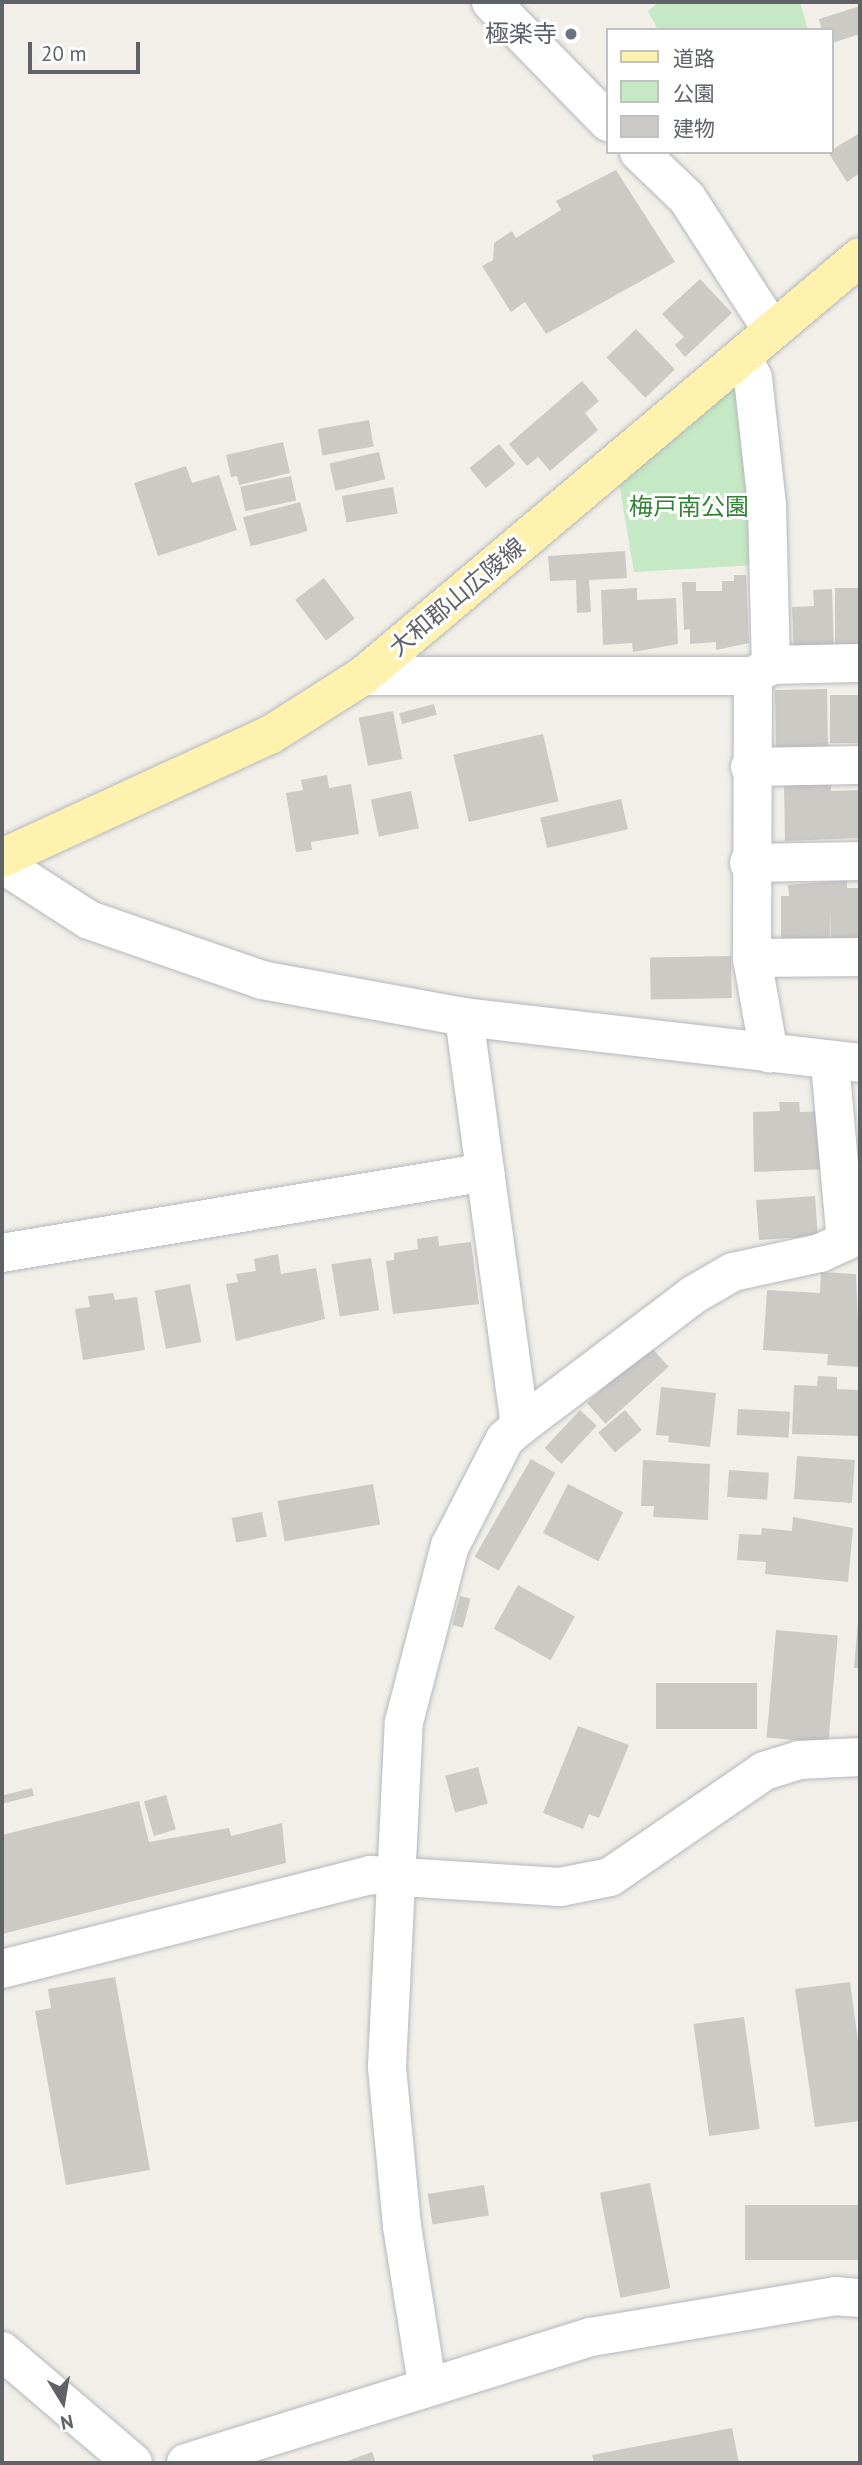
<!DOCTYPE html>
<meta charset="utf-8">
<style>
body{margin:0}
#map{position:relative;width:862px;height:2465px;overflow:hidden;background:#f1efe8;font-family:"PT Sans","Noto Sans JP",sans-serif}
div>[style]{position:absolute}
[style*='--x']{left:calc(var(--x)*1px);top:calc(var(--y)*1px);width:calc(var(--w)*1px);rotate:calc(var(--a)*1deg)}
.green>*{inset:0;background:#c5e8c5}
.building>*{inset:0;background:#cccac5;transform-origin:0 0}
.roads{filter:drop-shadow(0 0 2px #b5b8bc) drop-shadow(0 0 2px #b5b8bc)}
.minor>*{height:38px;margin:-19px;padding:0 19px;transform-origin:19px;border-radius:19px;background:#fff}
.major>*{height:38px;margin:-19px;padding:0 19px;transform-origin:19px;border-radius:19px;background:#fff2af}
.dots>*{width:19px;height:19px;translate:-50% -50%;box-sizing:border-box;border:4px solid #fff;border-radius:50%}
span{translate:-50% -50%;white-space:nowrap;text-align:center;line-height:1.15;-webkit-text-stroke:6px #fff;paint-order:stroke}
.worship-label{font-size:24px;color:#5b616d}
.right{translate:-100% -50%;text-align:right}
.park-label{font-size:24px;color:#348238}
.street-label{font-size:24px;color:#5f6368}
.frame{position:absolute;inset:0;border:4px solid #5f6368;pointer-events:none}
.legend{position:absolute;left:606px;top:28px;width:228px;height:126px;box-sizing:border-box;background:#fff;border:2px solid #bfc1c3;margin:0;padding:9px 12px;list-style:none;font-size:21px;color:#5f6368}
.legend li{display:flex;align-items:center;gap:14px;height:35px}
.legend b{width:35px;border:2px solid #bfc1c3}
.north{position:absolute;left:28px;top:2367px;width:70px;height:70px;-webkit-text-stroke:5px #fff;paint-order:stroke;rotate:169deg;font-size:19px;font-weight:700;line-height:28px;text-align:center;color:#5f6368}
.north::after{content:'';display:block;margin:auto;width:24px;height:32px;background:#5f6368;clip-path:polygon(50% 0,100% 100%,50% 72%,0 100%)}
.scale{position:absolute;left:28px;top:42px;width:112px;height:32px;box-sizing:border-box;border:4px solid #5f6368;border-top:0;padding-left:9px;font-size:21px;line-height:24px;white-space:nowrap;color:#5f6368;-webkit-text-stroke:5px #fff;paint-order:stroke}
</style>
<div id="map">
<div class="green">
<i style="clip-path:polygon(659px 2px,800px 2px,808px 30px,658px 30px,648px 11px)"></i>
<i style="clip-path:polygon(732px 388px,745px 399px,755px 565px,634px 572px,619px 483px)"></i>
</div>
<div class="building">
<i style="clip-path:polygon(860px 6px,860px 34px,832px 43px,832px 30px,822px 30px,819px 19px)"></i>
<i style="clip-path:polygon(860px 133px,860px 173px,847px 182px,828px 152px)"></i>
<i style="clip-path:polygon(616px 170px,675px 262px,546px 334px,525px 302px,511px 312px,482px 266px,493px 260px,494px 243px,512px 231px,516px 238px,561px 210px,556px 201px)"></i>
<i style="clip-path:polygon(700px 279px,732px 313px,685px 357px,675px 345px,684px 337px,662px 314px)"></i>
<i style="left:636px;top:329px;width:56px;height:41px;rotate:46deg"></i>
<i style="clip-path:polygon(582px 381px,599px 401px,585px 413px,598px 430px,550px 471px,538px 457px,527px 466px,509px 444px)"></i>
<i style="left:369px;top:420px;width:27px;height:52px;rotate:80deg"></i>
<i style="clip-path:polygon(283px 442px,290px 473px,239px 485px,237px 476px,231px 477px,226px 455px)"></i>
<i style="left:499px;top:444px;width:26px;height:38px;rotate:51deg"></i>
<i style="left:379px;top:452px;width:28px;height:51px;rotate:77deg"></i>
<i style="clip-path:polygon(186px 466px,192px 483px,219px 475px,237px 530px,158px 556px,134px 483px)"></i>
<i style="left:291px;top:476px;width:25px;height:52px;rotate:78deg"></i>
<i style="left:393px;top:487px;width:27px;height:52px;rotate:80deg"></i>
<i style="left:300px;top:502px;width:30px;height:59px;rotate:75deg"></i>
<i style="clip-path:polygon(625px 551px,627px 578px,589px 580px,591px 612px,577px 613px,576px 580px,550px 581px,548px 556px)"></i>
<i style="clip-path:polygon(734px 575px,746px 575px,749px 643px,716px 650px,716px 642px,690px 644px,690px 629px,684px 630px,682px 582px,696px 582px,696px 591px,722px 591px,722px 581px,734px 581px)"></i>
<i style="left:324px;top:578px;width:51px;height:36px;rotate:53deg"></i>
<i style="clip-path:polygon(637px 588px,637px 600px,676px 598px,678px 644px,633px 652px,632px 643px,603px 645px,601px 590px)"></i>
<i style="left:860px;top:588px;width:58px;height:25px;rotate:90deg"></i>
<i style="clip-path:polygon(832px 589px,834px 648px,794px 654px,792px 607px,814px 606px,813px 590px)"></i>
<i style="left:827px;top:689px;width:58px;height:52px;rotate:89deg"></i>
<i style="left:860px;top:695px;width:48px;height:30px;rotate:90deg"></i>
<i style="left:434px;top:704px;width:11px;height:36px;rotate:75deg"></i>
<i style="left:393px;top:711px;width:49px;height:35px;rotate:79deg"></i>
<i style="left:543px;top:734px;width:69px;height:92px;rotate:77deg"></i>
<i style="clip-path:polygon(327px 775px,329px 788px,351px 784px,359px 834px,311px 842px,312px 850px,296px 852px,286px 793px,303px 790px,301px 780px)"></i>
<i style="clip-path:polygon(831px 780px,831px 791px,860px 790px,860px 838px,785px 841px,784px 784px)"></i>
<i style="left:411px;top:791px;width:38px;height:41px;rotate:78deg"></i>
<i style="left:621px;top:799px;width:31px;height:83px;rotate:77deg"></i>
<i style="clip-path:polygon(847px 880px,847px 888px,860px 888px,860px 944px,831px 946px,830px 909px,830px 947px,781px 947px,781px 896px,789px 896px,788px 885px)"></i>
<i style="left:731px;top:956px;width:42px;height:81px;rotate:89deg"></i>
<i style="clip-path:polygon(779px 1102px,799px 1102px,800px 1112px,825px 1111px,827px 1169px,754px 1172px,753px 1112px,780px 1111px)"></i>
<i style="left:815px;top:1196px;width:40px;height:59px;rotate:86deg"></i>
<i style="clip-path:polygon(438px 1236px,439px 1246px,471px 1242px,479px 1304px,393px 1314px,386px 1261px,394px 1260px,394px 1253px,418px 1249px,417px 1239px)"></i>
<i style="clip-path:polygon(278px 1254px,281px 1274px,316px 1268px,325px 1319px,236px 1341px,226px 1284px,238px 1282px,236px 1274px,256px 1271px,254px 1259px)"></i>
<i style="left:371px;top:1258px;width:53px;height:40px;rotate:81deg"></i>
<i style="clip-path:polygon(821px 1272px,856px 1274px,860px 1367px,827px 1365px,828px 1354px,763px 1350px,767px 1290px,820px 1293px)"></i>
<i style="left:190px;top:1284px;width:59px;height:36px;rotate:79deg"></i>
<i style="clip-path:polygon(113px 1293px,115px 1300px,137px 1297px,145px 1350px,83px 1360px,75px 1309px,90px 1307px,88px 1296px)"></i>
<i style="left:650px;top:1346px;width:28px;height:85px;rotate:48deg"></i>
<i style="clip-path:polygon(818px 1376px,837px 1377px,837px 1389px,860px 1390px,860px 1436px,792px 1434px,794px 1385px,817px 1386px)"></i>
<i style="clip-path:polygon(661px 1387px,716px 1393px,710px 1447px,668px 1442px,669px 1436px,656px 1435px)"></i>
<i style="left:738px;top:1409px;width:52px;height:26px;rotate:3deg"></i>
<i style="left:580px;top:1410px;width:23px;height:52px;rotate:43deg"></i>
<i style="left:625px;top:1410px;width:26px;height:35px;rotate:50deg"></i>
<i style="left:797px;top:1456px;width:58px;height:43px;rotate:4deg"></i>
<i style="left:531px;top:1459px;width:28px;height:113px;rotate:30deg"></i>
<i style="clip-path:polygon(643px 1460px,710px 1464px,708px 1520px,653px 1517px,654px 1506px,641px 1506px)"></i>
<i style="left:729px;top:1470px;width:40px;height:27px;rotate:4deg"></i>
<i style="left:373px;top:1484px;width:41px;height:97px;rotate:80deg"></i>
<i style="left:568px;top:1484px;width:62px;height:55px;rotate:27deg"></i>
<i style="left:262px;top:1512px;width:25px;height:31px;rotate:79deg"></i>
<i style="clip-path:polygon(793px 1517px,853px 1528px,848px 1582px,765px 1574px,766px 1562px,737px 1560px,739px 1534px,761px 1535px,762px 1528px,792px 1531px)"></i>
<i style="left:518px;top:1585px;width:65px;height:50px;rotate:29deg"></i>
<i style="left:460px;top:1596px;width:11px;height:30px;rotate:15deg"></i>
<i style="clip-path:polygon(858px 1621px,860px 1622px,860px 1668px,854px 1668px)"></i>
<i style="left:776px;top:1630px;width:62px;height:108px;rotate:5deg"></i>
<i style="left:656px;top:1683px;width:101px;height:46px"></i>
<i style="clip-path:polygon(578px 1726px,629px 1745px,599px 1818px,589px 1814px,583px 1829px,543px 1813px)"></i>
<i style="left:478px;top:1767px;width:38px;height:34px;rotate:75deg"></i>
<i style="left:32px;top:1788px;width:8px;height:31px;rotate:76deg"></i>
<i style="left:166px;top:1795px;width:36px;height:23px;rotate:74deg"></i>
<i style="clip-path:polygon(139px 1801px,149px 1842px,229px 1828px,231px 1836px,282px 1823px,286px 1863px,2px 1934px,2px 1835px)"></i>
<i style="clip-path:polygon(115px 1977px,150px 2170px,66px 2185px,35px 2011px,51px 2008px,48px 1989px)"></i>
<i style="clip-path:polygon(850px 1982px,860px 2056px,860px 2121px,815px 2127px,795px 1989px)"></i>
<i style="left:744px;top:2017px;width:113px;height:51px;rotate:82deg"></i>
<i style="left:650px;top:2183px;width:107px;height:51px;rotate:79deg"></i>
<i style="left:484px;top:2185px;width:31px;height:57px;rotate:81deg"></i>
<i style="left:860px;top:2205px;width:55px;height:115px;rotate:90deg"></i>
<i style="clip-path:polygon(732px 2428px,739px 2463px,594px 2463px,592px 2455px)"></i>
<i style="clip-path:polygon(372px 2452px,376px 2463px,342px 2463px)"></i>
</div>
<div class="roads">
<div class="minor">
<i style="--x:491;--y:2;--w:168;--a:45.7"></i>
<i style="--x:639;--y:152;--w:66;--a:43.8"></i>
<i style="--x:687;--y:198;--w:157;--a:57.2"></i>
<i style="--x:743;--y:357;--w:23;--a:65"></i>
<i style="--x:753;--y:378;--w:128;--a:83.7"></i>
<i style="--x:767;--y:505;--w:160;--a:88.6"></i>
<i style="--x:363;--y:676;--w:390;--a:0"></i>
<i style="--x:753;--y:676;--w:21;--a:-31"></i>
<i style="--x:771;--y:665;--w:89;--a:-1.3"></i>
<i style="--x:753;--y:676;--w:282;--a:90.2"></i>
<i style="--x:752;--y:958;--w:97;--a:79.9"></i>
<i style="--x:750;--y:767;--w:110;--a:-1"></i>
<i style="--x:749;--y:863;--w:111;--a:-1"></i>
<i style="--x:2;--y:864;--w:103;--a:32.8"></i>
<i style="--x:89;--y:920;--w:183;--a:19.1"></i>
<i style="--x:262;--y:980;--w:205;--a:10.4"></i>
<i style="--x:464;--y:1017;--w:399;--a:6.6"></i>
<i style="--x:752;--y:958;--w:108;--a:-0.5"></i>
<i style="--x:464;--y:1017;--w:413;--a:82.2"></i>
<i style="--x:830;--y:1063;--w:179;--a:84.9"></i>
<i style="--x:2;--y:1253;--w:490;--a:-9.5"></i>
<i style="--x:2;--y:1969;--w:380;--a:-14.3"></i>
<i style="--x:370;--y:1875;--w:190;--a:3.6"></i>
<i style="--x:560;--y:1887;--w:51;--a:-11.3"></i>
<i style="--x:610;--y:1877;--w:187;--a:-34.5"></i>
<i style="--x:764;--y:1771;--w:37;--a:-17"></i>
<i style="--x:799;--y:1760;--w:61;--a:-2.8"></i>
<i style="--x:2;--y:2351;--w:172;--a:40.5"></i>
<i style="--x:427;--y:2384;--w:160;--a:-99"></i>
<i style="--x:402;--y:2226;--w:161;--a:-95.4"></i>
<i style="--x:387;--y:2066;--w:344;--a:-87.2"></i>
<i style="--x:404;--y:1722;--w:182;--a:-75.4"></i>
<i style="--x:450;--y:1546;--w:120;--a:-62.8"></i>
<i style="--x:505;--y:1439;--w:20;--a:-41"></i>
<i style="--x:520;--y:1426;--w:217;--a:-37.1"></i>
<i style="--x:693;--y:1295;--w:46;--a:-29.9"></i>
<i style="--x:733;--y:1272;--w:89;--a:-12.3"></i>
<i style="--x:820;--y:1253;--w:29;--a:-25"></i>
<i style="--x:186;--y:2463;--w:424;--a:-17.3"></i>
<i style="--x:591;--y:2337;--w:247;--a:-9.5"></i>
<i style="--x:835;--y:2296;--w:25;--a:5"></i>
</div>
<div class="major">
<i style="--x:2;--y:858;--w:295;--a:-24.7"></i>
<i style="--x:270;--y:735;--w:110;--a:-32.4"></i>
<i style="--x:363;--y:676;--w:650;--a:-40.13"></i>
</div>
</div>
<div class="dots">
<i style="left:571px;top:34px;background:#6b7280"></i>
</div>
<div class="worship-label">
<span class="right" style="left:557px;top:34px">極楽寺</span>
</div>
<div class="park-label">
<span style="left:689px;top:507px">梅戸南公園</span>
</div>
<div class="street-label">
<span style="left:457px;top:597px;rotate:-40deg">大和郡山広陵線</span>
</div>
<div class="frame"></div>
<ul class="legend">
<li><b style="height:9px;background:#fff2af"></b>道路</li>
<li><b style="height:19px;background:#c5e8c5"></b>公園</li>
<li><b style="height:19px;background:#cccac5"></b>建物</li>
</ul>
<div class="north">N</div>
<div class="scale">20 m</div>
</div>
